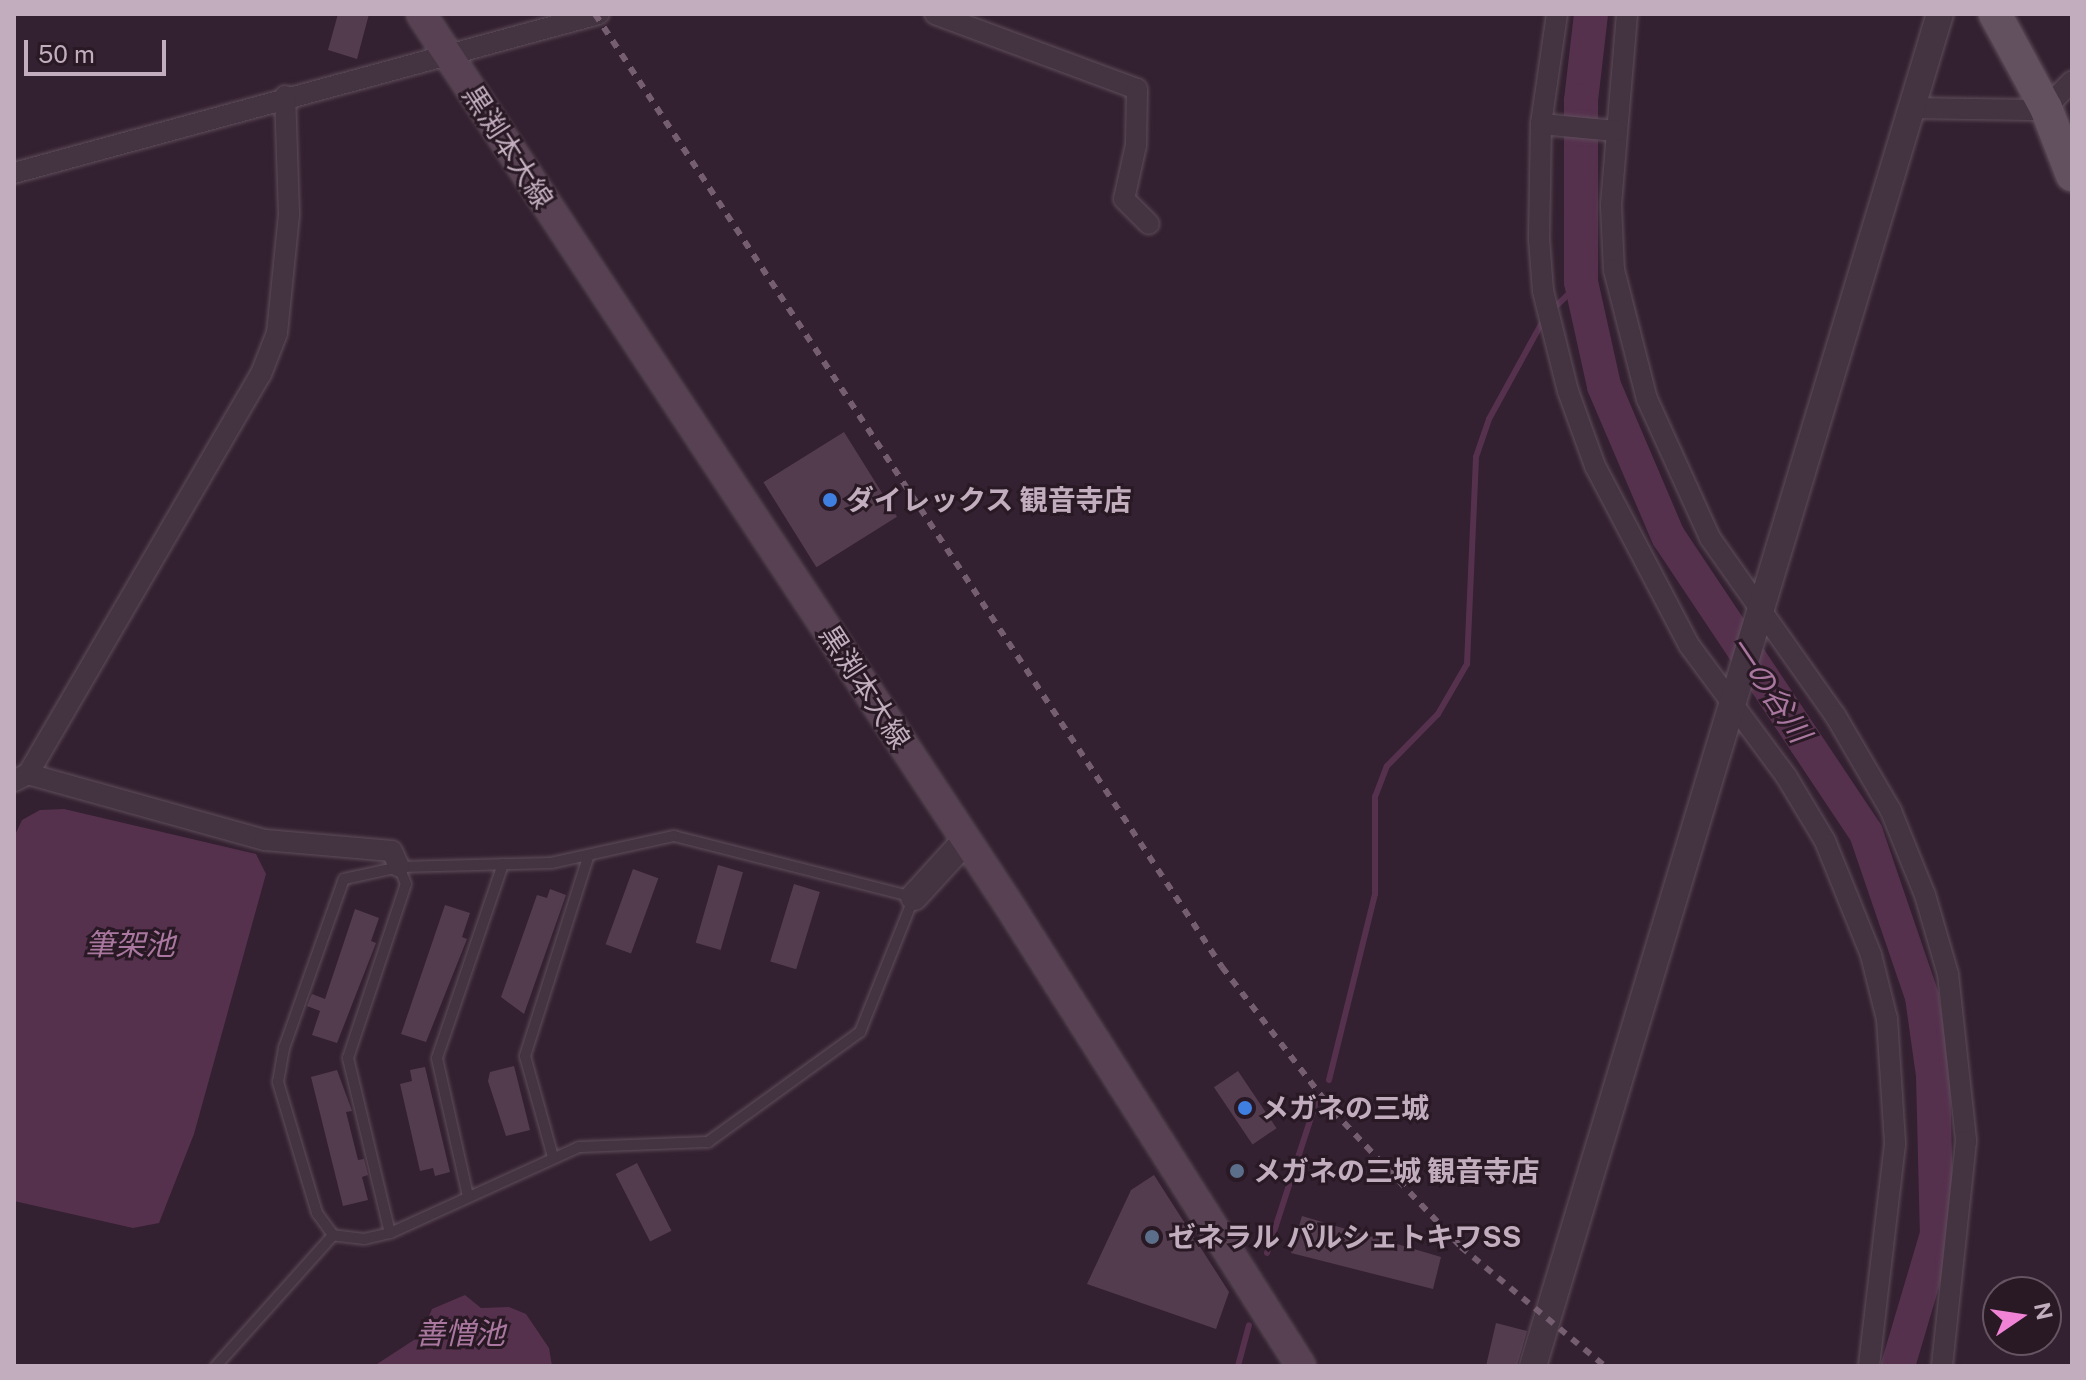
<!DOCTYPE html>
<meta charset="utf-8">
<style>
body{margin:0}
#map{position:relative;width:2086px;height:1380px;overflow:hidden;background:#332030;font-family:"Public Sans","Noto Sans JP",sans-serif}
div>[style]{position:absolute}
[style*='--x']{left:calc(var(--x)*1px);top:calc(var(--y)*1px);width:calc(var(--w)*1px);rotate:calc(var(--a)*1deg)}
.water>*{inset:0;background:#56314e}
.stream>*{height:6px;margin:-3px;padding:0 3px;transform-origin:3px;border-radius:3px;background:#56314e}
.river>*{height:34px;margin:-17px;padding:0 17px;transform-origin:17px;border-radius:17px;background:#56314e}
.building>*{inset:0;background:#543c4f;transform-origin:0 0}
.roads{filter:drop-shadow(0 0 2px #5f4e5b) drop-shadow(0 0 2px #5f4e5b)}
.service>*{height:10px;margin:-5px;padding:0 5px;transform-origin:5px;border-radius:5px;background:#443341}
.minor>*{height:20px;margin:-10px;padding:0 10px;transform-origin:10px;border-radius:10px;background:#443341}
.tertiary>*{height:26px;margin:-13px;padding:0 13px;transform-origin:13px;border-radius:13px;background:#443341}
.secondary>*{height:28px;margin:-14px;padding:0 14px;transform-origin:14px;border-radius:14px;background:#574152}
.primary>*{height:32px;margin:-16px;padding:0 16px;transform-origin:16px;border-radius:16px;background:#645160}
.rail>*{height:6px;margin-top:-3px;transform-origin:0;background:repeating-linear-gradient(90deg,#745e70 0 8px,transparent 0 16px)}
.dots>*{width:22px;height:22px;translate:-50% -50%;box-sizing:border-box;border:4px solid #291925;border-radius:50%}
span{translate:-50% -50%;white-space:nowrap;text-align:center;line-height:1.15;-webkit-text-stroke:6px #291925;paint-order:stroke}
.street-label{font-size:28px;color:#c1adbd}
.poi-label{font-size:28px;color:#c1adbd;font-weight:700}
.left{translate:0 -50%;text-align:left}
.water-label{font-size:30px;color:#a9779f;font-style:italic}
.frame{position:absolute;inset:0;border:16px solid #c1adbd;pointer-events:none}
.north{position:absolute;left:1982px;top:1276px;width:80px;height:80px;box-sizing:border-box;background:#291925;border:2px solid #665462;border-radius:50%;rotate:77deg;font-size:22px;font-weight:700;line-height:32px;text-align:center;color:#c1adbd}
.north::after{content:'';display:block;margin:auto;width:28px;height:36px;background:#f083d6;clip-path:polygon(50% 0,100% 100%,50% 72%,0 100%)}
.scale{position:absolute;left:24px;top:40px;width:142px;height:36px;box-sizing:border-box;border:4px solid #c1adbd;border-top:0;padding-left:10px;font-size:24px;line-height:28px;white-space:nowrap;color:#c1adbd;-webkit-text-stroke:6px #291925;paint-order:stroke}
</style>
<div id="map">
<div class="water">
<i style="clip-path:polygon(64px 809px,256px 854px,266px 874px,194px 1134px,159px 1223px,133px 1228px,14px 1201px,15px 835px,22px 820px,40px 810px)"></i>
<i style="clip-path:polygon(465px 1295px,481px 1308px,509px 1307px,526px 1314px,549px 1348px,552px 1366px,374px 1366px,420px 1336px,432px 1309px)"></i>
</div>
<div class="stream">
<i style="--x:1553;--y:309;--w:39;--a:-44"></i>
<i style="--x:1329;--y:1080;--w:192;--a:-76.1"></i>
<i style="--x:1375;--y:894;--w:97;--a:-90"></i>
<i style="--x:1375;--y:797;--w:33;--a:-69"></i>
<i style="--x:1387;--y:766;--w:73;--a:-45.6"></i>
<i style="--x:1438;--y:714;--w:58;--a:-59.9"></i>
<i style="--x:1467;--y:664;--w:207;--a:-87.5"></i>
<i style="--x:1476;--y:457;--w:40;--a:-71.1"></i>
<i style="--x:1489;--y:419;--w:116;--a:-61.2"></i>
<i style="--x:1267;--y:1253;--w:159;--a:-72"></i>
<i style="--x:1238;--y:1366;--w:42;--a:-75"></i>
</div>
<div class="river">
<i style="--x:1591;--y:14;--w:88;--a:96.6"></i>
<i style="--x:1581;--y:101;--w:181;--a:90"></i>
<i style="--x:1581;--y:282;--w:107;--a:77.5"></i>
<i style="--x:1604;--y:386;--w:163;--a:66.9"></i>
<i style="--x:1668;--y:536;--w:357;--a:56.3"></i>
<i style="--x:1866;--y:833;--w:173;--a:71.1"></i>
<i style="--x:1922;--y:997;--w:79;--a:82"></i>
<i style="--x:1933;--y:1075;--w:159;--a:88.6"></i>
<i style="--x:1937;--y:1234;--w:138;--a:106.5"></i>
</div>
<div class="building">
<i style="clip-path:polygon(338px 14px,369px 14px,357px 59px,328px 50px)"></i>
<i style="left:844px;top:432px;width:100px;height:95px;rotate:58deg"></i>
<i style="left:718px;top:865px;width:26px;height:81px;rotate:16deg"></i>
<i style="left:633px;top:869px;width:27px;height:80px;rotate:20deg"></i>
<i style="left:794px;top:884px;width:27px;height:81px;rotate:17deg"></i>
<i style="clip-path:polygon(550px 889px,566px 895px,524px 1014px,501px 997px,537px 895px,547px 898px)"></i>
<i style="clip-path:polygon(445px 905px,470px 913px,462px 937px,467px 939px,426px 1042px,401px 1034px)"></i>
<i style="clip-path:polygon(355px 909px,379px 918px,371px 941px,376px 943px,337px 1043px,312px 1035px,320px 1011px,307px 1006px,312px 994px,325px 999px)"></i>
<i style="clip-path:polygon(514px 1066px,530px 1130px,506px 1136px,488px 1081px,490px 1072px)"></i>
<i style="clip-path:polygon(425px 1067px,450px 1172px,435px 1176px,433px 1168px,420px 1171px,400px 1084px,412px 1081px,410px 1070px)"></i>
<i style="clip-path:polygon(337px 1070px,352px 1111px,346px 1112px,358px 1160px,364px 1159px,368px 1175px,362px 1177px,368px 1200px,343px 1206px,311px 1077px)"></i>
<i style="left:1238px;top:1071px;width:69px;height:29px;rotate:56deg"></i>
<i style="left:637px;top:1163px;width:76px;height:24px;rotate:63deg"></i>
<i style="clip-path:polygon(1154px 1175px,1229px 1292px,1216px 1329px,1087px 1284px,1131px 1190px)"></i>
<i style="clip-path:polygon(1302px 1216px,1441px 1257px,1433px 1289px,1291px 1253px)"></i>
<i style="clip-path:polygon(1496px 1323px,1527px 1331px,1517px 1366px,1486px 1366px)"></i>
</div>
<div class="roads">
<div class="service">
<i style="--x:674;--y:836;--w:248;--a:14.3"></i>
<i style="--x:914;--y:897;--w:145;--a:111.8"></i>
<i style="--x:860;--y:1032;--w:188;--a:144.1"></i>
<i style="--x:708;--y:1142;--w:129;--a:177.8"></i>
<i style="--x:579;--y:1147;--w:208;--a:155.5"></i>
<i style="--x:390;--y:1233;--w:27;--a:167"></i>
<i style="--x:364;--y:1239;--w:31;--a:-173"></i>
<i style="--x:333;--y:1235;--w:27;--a:-126"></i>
<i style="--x:317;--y:1213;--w:137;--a:-106.6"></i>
<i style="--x:278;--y:1082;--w:35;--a:-80"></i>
<i style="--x:284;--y:1048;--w:179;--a:-70.5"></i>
<i style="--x:344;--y:879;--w:56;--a:-12.3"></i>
<i style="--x:399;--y:867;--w:152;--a:-1.5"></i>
<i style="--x:551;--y:863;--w:126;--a:-12.4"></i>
<i style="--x:553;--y:1157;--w:105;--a:-105.5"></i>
<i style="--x:525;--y:1056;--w:209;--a:-72.4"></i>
<i style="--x:468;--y:1196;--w:141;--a:-102.7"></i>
<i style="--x:437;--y:1058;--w:205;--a:-71.2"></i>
<i style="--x:390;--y:1233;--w:180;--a:-103.5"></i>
<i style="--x:348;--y:1058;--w:183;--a:-71.6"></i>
<i style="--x:406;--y:884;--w:18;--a:-112"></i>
<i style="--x:216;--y:1366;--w:176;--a:-48.2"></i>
</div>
<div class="minor">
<i style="--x:935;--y:14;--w:215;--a:20.4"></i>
<i style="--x:1137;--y:89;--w:56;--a:91"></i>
<i style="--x:1136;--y:145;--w:55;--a:102.5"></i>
<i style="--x:1124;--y:199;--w:35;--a:45"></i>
<i style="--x:1557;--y:14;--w:111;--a:98.3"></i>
<i style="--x:1541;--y:124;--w:115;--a:91"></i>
<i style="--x:1539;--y:239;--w:52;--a:85.6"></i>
<i style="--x:1543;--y:291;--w:103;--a:76"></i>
<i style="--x:1568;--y:391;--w:80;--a:70.2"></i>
<i style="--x:1595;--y:466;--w:202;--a:62.3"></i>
<i style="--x:1689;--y:645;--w:163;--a:53.5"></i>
<i style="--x:1786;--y:776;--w:76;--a:59"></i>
<i style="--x:1825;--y:841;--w:123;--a:68"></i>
<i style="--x:1871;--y:955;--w:66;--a:76"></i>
<i style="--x:1887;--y:1019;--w:125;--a:86.3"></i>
<i style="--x:1895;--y:1144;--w:224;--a:96.7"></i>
<i style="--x:1627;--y:14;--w:192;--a:94.8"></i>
<i style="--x:1611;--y:205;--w:65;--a:87.4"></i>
<i style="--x:1614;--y:270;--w:133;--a:75.7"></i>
<i style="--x:1647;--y:399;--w:153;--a:65.6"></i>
<i style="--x:1710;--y:538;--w:217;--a:54.8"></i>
<i style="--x:1835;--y:715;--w:111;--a:59.7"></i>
<i style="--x:1891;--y:811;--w:91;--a:68"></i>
<i style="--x:1925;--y:895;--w:82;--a:73.8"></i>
<i style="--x:1948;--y:974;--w:168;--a:83.8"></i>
<i style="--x:1966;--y:1141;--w:226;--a:96.1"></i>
<i style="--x:1911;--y:108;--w:121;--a:0.9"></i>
<i style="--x:2032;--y:110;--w:14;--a:-8"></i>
<i style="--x:2046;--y:108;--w:37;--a:-46"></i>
<i style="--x:1541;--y:124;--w:75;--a:5.3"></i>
<i style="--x:14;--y:173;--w:606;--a:-15.21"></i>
<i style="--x:28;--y:774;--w:246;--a:15.6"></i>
<i style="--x:265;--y:840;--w:127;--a:5"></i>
<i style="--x:392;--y:851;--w:17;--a:66"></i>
<i style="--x:14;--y:781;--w:16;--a:-27"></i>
<i style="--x:28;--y:774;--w:463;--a:-59.8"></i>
<i style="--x:261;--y:374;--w:44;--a:-68.7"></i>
<i style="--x:277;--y:333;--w:120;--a:-84.2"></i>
<i style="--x:289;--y:214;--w:118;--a:-91.9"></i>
</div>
<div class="tertiary">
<i style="--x:914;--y:897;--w:77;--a:-47.6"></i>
<i style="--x:1533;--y:1366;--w:1412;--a:-73.25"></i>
</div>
<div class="secondary">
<i style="--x:421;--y:14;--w:1064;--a:56.58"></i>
<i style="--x:1007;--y:902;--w:549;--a:57.64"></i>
</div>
<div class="primary">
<i style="--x:1995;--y:14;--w:107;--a:61.5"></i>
<i style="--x:2046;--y:108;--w:72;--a:68.8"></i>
</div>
</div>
<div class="rail">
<i style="--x:595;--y:14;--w:1141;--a:56.66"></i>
<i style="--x:1222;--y:967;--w:182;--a:52.4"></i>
<i style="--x:1333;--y:1111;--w:187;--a:46.7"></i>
<i style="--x:1461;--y:1247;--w:187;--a:39.6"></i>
</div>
<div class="dots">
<i style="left:830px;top:500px;background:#3f7fe0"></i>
<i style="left:1245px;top:1108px;background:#3f7fe0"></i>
<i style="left:1237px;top:1171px;background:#5c6f8a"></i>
<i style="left:1152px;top:1237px;background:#5c6f8a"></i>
</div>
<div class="street-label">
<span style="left:508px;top:147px;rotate:57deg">黒渕本大線</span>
<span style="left:865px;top:687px;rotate:57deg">黒渕本大線</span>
</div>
<div class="poi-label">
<span class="left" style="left:846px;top:500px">ダイレックス 観音寺店</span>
<span class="left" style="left:1261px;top:1108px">メガネの三城</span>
<span class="left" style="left:1253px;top:1171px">メガネの三城 観音寺店</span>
<span class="left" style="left:1168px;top:1237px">ゼネラル パルシェトキワSS</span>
</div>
<div class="water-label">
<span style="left:1770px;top:689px;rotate:56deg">一の谷川</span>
<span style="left:130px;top:944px">筆架池</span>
<span style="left:460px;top:1333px">善憎池</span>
</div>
<div class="frame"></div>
<div class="north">N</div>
<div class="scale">50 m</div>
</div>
